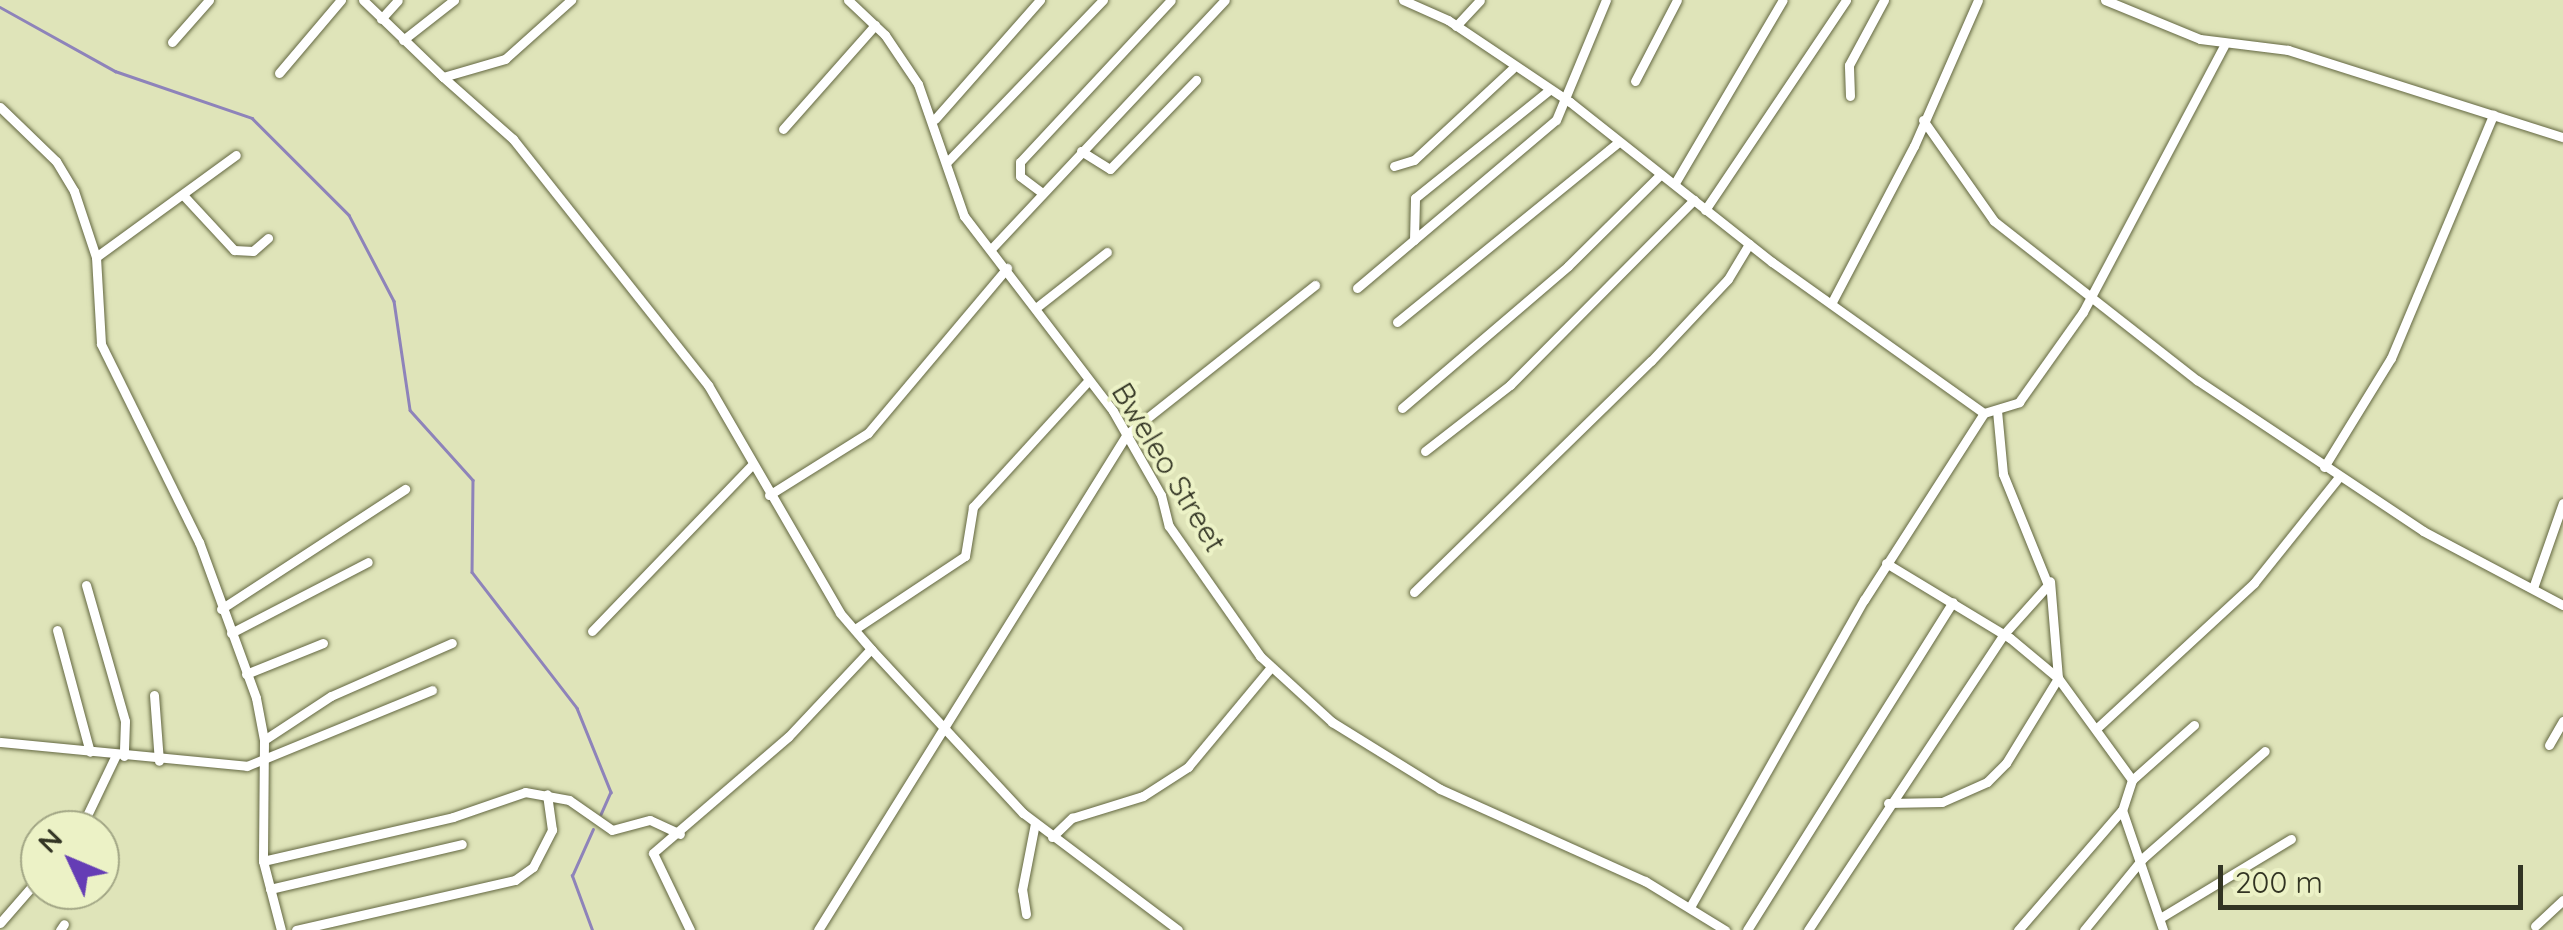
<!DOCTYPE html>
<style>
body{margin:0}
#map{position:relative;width:2563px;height:930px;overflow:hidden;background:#dfe4b9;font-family:Quicksand,sans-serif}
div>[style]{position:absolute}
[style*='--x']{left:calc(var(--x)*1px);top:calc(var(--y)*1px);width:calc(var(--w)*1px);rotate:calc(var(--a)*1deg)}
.stream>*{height:2.5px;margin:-1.25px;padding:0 1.25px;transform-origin:1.25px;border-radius:1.25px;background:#8e83ba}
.roads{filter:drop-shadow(0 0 2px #636741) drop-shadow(0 0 2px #636741)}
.street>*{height:9px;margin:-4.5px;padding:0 4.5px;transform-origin:4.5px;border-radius:4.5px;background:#fff}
span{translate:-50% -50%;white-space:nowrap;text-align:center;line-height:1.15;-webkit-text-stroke:8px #ecf2c6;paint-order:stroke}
.street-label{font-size:30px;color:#323423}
.north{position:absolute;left:20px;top:810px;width:100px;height:100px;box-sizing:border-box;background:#ecf2c6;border:2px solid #a2a685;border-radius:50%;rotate:314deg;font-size:28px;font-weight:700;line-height:40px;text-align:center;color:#323423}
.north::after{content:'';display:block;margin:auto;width:35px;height:45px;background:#653db5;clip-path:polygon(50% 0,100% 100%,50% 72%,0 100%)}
.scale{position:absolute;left:2218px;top:865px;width:305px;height:45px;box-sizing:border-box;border:5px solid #323423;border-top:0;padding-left:12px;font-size:30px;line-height:35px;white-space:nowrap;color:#323423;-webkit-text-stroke:8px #ecf2c6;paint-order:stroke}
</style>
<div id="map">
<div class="stream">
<i style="--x:0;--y:7;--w:132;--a:29.1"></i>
<i style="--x:115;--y:71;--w:145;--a:18.9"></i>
<i style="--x:252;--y:118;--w:137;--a:45"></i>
<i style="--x:349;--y:215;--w:97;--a:62.4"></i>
<i style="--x:394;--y:301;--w:110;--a:81.6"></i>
<i style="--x:410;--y:410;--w:94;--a:48"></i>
<i style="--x:473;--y:480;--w:92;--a:90.6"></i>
<i style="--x:472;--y:572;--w:172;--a:52.3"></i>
<i style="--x:577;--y:708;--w:91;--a:68"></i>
<i style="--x:611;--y:792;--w:24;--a:114"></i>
<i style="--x:592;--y:930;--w:58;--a:-110.3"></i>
<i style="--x:572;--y:876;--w:51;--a:-65.9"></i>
</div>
<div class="roads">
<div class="street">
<i style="--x:363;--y:0;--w:111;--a:43.9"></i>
<i style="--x:443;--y:77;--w:65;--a:-16.2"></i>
<i style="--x:505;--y:59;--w:89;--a:-41.8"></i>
<i style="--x:848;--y:0;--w:51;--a:43.4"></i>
<i style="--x:885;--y:35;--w:59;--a:56"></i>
<i style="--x:918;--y:84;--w:140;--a:70.8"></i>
<i style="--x:964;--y:216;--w:245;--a:52.6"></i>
<i style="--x:1113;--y:411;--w:97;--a:60.3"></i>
<i style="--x:1161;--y:495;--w:32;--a:76"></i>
<i style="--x:1169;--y:526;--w:159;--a:55"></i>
<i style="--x:1260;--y:656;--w:98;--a:42.5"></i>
<i style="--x:1332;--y:722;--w:127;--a:31.8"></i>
<i style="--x:1440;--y:789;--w:225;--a:24.2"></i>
<i style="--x:1645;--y:881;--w:94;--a:31.5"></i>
<i style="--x:1403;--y:0;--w:49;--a:24"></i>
<i style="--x:1448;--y:20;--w:147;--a:33.9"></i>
<i style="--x:1570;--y:102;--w:258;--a:38.4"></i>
<i style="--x:1772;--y:262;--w:260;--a:35.5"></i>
<i style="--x:2105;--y:0;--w:103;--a:22.3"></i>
<i style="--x:2200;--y:39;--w:89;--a:7.1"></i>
<i style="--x:2288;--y:50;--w:288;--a:17.6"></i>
<i style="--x:381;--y:19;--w:25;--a:-48"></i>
<i style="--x:1456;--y:26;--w:35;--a:-47"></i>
<i style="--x:403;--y:40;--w:65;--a:-38.1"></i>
<i style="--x:172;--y:42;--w:56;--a:-48.6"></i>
<i style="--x:279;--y:73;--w:96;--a:-49.7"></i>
<i style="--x:443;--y:77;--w:94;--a:41.5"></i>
<i style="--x:513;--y:139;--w:314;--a:51.6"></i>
<i style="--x:708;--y:385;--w:263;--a:59.9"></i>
<i style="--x:840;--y:613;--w:48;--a:49.3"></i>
<i style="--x:871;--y:649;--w:224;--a:47.2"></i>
<i style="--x:1023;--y:813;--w:194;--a:37"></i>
<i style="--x:1635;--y:81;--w:91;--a:-62.6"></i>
<i style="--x:1850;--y:96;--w:31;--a:-92"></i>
<i style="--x:1849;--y:65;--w:74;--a:-61.7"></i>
<i style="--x:0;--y:107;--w:78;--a:44"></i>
<i style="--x:56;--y:161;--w:35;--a:59"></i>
<i style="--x:74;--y:191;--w:70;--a:71.6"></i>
<i style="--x:96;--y:257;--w:87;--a:86.7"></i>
<i style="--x:101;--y:344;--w:221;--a:63.7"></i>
<i style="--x:199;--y:542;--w:166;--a:69.9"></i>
<i style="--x:256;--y:698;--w:43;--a:79.2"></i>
<i style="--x:264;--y:740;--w:121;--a:90.5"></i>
<i style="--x:263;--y:861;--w:71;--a:75.4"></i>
<i style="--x:935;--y:119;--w:159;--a:-48.6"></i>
<i style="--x:1923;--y:120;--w:123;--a:54.9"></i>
<i style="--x:1994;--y:221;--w:258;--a:38.1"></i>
<i style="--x:2197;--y:380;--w:272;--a:33.7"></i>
<i style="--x:2423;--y:531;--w:158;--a:27.9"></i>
<i style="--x:783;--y:129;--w:139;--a:-48.5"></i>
<i style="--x:1081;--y:151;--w:34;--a:32"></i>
<i style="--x:1110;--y:169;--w:124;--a:-46"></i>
<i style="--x:947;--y:162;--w:225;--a:-46.1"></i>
<i style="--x:1394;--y:166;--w:21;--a:-17"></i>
<i style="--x:1414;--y:160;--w:134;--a:-42.9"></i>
<i style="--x:1675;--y:183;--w:212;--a:-59.5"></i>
<i style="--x:1041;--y:192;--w:26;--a:-143"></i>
<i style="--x:1020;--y:176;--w:14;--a:-90"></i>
<i style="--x:1020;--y:162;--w:221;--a:-47"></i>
<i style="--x:184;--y:196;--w:74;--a:47.2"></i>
<i style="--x:234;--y:250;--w:19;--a:3"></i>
<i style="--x:253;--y:251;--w:20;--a:-41"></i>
<i style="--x:1705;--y:210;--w:253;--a:-56.1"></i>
<i style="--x:1414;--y:240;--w:42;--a:-88.6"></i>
<i style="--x:1415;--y:198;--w:171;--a:-38.8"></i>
<i style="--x:992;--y:248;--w:340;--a:-46.8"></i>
<i style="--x:96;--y:257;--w:173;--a:-36.1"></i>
<i style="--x:1357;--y:288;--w:260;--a:-40.2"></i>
<i style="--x:1556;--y:120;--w:130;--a:-67.4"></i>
<i style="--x:1832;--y:302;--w:176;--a:-62.3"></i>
<i style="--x:1914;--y:146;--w:159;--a:-66.3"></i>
<i style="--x:1037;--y:307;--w:89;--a:-38.2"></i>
<i style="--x:1397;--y:322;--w:284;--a:-39.1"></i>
<i style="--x:1402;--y:408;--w:218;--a:-40.5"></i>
<i style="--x:1568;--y:266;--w:129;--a:-44.7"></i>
<i style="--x:1425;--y:451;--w:108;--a:-37.8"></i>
<i style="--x:1510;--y:385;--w:261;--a:-45.2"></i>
<i style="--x:2324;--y:467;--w:128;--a:-58.4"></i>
<i style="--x:2391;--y:358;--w:264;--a:-67.2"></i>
<i style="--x:769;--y:495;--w:117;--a:-32.1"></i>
<i style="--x:868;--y:433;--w:216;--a:-49.9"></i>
<i style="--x:1886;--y:563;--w:145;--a:31.2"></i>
<i style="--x:2010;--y:638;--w:62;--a:39.8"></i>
<i style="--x:2058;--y:678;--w:126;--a:54"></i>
<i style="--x:2132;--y:780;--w:32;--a:108"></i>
<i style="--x:2122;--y:810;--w:159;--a:130.9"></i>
<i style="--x:86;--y:585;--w:141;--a:74"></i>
<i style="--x:125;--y:721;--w:35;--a:92"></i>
<i style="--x:2533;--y:588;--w:90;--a:-70.6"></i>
<i style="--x:1414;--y:592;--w:331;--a:-44.3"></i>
<i style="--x:1651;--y:361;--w:112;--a:-46.8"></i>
<i style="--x:1728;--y:279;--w:41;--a:-59"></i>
<i style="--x:221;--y:609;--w:220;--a:-33.1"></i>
<i style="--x:855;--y:629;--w:132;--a:-33.6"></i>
<i style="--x:965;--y:556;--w:50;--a:-80.7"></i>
<i style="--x:973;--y:507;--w:171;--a:-47.6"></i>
<i style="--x:57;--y:630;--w:126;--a:74.9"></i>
<i style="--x:592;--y:631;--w:231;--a:-46.1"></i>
<i style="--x:231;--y:633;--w:154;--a:-27.4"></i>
<i style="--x:246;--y:674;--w:83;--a:-21.9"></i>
<i style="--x:154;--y:695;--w:66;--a:85.7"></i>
<i style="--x:2097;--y:728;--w:214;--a:-42.7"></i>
<i style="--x:2254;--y:583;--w:136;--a:-51.3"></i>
<i style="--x:264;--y:740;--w:80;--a:-33.3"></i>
<i style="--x:331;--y:696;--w:132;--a:-23.7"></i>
<i style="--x:0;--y:742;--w:248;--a:5.5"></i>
<i style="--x:247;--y:766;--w:200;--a:-22.3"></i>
<i style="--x:2549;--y:745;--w:28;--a:-60"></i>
<i style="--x:2132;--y:780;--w:83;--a:-41.6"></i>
<i style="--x:1888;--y:803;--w:54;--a:-1.1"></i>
<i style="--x:1942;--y:802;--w:49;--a:-24"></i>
<i style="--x:1987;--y:782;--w:27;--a:-45"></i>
<i style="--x:2006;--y:763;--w:100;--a:-58.5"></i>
<i style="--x:2058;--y:678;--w:97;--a:-94.7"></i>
<i style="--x:2122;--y:810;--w:127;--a:71.1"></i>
<i style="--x:80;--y:830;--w:83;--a:-64.4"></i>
<i style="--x:1052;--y:837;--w:28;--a:-44"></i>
<i style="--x:1072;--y:818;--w:74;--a:-17.2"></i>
<i style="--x:1143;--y:796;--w:54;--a:-32.8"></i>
<i style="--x:1188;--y:767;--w:130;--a:-50.3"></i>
<i style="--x:263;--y:861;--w:195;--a:-13"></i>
<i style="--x:453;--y:817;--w:76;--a:-19.1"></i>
<i style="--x:525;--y:792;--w:45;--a:10.3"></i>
<i style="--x:569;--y:800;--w:52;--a:34.9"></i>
<i style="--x:612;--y:830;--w:39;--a:-15"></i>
<i style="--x:650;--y:820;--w:33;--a:25"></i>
<i style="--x:270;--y:889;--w:197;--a:-13.2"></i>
<i style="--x:1690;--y:907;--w:353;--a:-60.5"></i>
<i style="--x:1864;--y:600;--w:222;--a:-57.3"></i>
<i style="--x:1984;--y:413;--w:37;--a:-17"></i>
<i style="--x:2019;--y:402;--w:110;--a:-54.6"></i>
<i style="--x:2083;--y:312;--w:301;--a:-62.1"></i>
<i style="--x:1026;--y:914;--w:24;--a:-99"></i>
<i style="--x:1022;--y:890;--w:68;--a:-79"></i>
<i style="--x:2160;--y:918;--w:153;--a:-31.1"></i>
<i style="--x:0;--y:923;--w:61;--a:-49"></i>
<i style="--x:2535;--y:926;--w:38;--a:-43"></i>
<i style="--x:60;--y:930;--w:7;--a:-56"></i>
<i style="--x:296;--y:930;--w:225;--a:-12.9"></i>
<i style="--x:515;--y:880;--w:22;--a:-36"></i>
<i style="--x:533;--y:867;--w:42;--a:-62.8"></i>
<i style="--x:552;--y:830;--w:36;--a:-98"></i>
<i style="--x:690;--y:930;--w:85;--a:-115.7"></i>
<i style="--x:653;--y:853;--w:178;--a:-40.7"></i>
<i style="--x:788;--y:737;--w:121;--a:-46.7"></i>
<i style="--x:818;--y:930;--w:584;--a:-58.08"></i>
<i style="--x:1127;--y:434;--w:240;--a:-38.4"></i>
<i style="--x:1747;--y:930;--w:387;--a:-57.9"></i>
<i style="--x:1808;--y:930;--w:355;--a:-56.5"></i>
<i style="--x:2004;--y:634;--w:66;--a:-48.1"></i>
<i style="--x:2048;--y:585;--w:120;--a:-112.1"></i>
<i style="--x:2003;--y:474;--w:64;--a:-95.4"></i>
<i style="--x:2084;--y:930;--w:93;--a:-50.7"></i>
<i style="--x:2143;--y:858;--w:162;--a:-41.3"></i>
</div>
</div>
<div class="street-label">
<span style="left:1169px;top:467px;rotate:59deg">Bweleo Street</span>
</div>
<div class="north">N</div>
<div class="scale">200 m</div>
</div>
